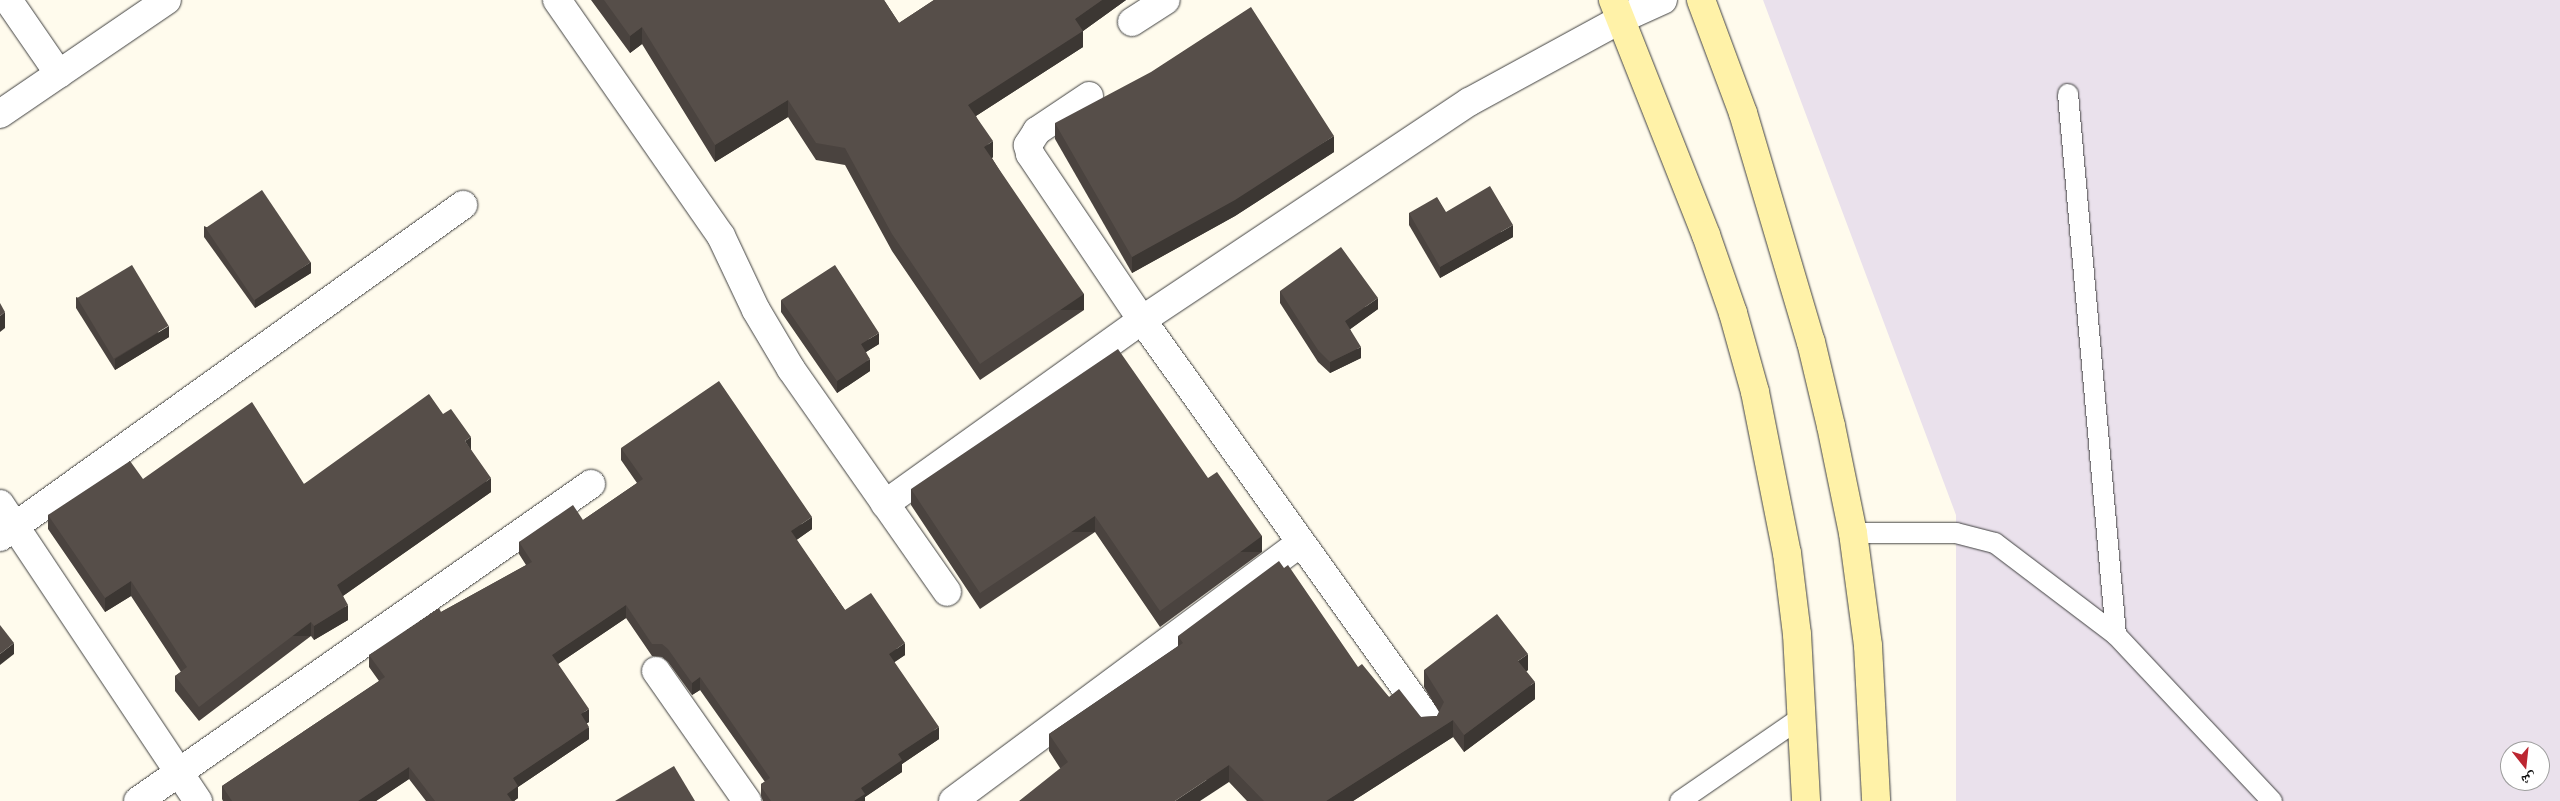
<!DOCTYPE html>
<meta charset="utf-8">
<style>
body{margin:0}
#map{position:relative;width:2560px;height:801px;overflow:hidden;background:#fffbed;font-family:"Playfair Display","Noto Naskh Arabic",serif}
div>[style]{position:absolute}
[style*='--x']{left:calc(var(--x)*1px);top:calc(var(--y)*1px);width:calc(var(--w)*1px);rotate:calc(var(--a)*1deg)}
.industrial>*{inset:0;background:#eae1ec}
.roads{filter:drop-shadow(0 0 1px #404040) drop-shadow(0 0 1px #404040)}
.lane>*{height:20px;margin:-10px;padding:0 10px;transform-origin:10px;border-radius:10px;background:#fff}
.street>*{height:28px;margin:-14px;padding:0 14px;transform-origin:14px;border-radius:14px;background:#fff}
.secondary>*{height:28px;margin:-14px;padding:0 14px;transform-origin:14px;border-radius:14px;background:#fff2a8}
.wall>*{inset:0;background:#4a433f}
.shaded-wall>*{inset:0;background:#3c3733;transform-origin:0 0}
.building>*{inset:0;background:#564e49;transform-origin:0 0}
span{translate:-50% -50%;white-space:nowrap;text-align:center;line-height:1.15;-webkit-text-stroke:5px #fff;paint-order:stroke}
.north{position:absolute;left:2500px;top:741px;width:50px;height:50px;box-sizing:border-box;background:#fff;border:1px solid #9e9e9e;border-radius:50%;rotate:164deg;font-size:14px;font-weight:700;line-height:20px;text-align:center;color:#0d0d0d}
.north::after{content:'';display:block;margin:auto;width:18px;height:22px;background:#bc2631;clip-path:polygon(50% 0,100% 100%,50% 72%,0 100%)}
</style>
<div id="map">
<div class="industrial">
<i style="clip-path:polygon(evenodd,1763px 0,2560px 0,2560px 801px,1956px 801px,1956px 515px,1763px 0,2510px 751px,2540px 751px,2540px 781px,2510px 781px,2510px 751px)"></i>
</div>
<div class="roads">
<div class="lane">
<i style="--x:2068;--y:94;--w:543;--a:84.93"></i>
<i style="--x:1853;--y:533;--w:103;--a:0"></i>
<i style="--x:1956;--y:533;--w:40;--a:14.4"></i>
<i style="--x:1995;--y:543;--w:152;--a:37.2"></i>
<i style="--x:2116;--y:635;--w:228;--a:46.8"></i>
<i style="--x:1680;--y:801;--w:150;--a:-34.6"></i>
</div>
<div class="street">
<i style="--x:8;--y:0;--w:90;--a:55.4"></i>
<i style="--x:557;--y:0;--w:287;--a:55.2"></i>
<i style="--x:721;--y:236;--w:82;--a:64.7"></i>
<i style="--x:756;--y:310;--w:69;--a:59.3"></i>
<i style="--x:791;--y:369;--w:272;--a:55"></i>
<i style="--x:1132;--y:22;--w:40;--a:-32.9"></i>
<i style="--x:1089;--y:96;--w:63;--a:146.1"></i>
<i style="--x:1037;--y:131;--w:17;--a:123"></i>
<i style="--x:1028;--y:145;--w:9;--a:77"></i>
<i style="--x:1030;--y:154;--w:200;--a:56"></i>
<i style="--x:1142;--y:320;--w:492;--a:54.4"></i>
<i style="--x:0;--y:114;--w:202;--a:-34.3"></i>
<i style="--x:0;--y:504;--w:357;--a:56.3"></i>
<i style="--x:885;--y:504;--w:316;--a:-35.6"></i>
<i style="--x:1142;--y:320;--w:393;--a:-33.7"></i>
<i style="--x:1469;--y:102;--w:173;--a:-28.6"></i>
<i style="--x:1621;--y:19;--w:46;--a:-24.3"></i>
<i style="--x:0;--y:537;--w:570;--a:-35.64"></i>
<i style="--x:656;--y:671;--w:159;--a:55"></i>
<i style="--x:138;--y:801;--w:553;--a:-34.98"></i>
<i style="--x:953;--y:801;--w:432;--a:-36.6"></i>
</div>
<div class="secondary">
<i style="--x:1613;--y:0;--w:253;--a:68.4"></i>
<i style="--x:1706;--y:235;--w:83;--a:70.9"></i>
<i style="--x:1733;--y:313;--w:82;--a:74.4"></i>
<i style="--x:1755;--y:392;--w:164;--a:78.8"></i>
<i style="--x:1787;--y:553;--w:82;--a:83"></i>
<i style="--x:1797;--y:634;--w:167;--a:86.9"></i>
<i style="--x:1701;--y:0;--w:121;--a:69.6"></i>
<i style="--x:1743;--y:113;--w:239;--a:73.5"></i>
<i style="--x:1811;--y:342;--w:86;--a:76.6"></i>
<i style="--x:1831;--y:426;--w:109;--a:78.4"></i>
<i style="--x:1853;--y:533;--w:114;--a:82.4"></i>
<i style="--x:1868;--y:646;--w:155;--a:87"></i>
</div>
</div>
<div class="wall">
<i style="clip-path:polygon(591px 0,884px 0,899px 23px,934px 0,1126px 0,1083px 31px,1083px 47px,976px 116px,993px 157px,992px 158px,1084px 310px,980px 380px,892px 251px,845px 165px,816px 160px,788px 117px,715px 162px,642px 44px,630px 53px)"></i>
<i style="clip-path:polygon(1055px 123px,1334px 152px,1235px 216px,1132px 273px,1055px 139px)"></i>
<i style="clip-path:polygon(1446px 212px,1513px 237px,1440px 278px,1409px 225px,1409px 213px)"></i>
<i style="clip-path:polygon(204px 226px,311px 273px,255px 308px,204px 237px)"></i>
<i style="clip-path:polygon(1280px 291px,1378px 309px,1350px 329px,1361px 358px,1330px 373px,1318px 362px,1280px 303px)"></i>
<i style="clip-path:polygon(76px 297px,169px 337px,115px 370px,76px 308px)"></i>
<i style="clip-path:polygon(781px 300px,879px 344px,866px 352px,870px 371px,837px 393px,781px 312px)"></i>
<i style="clip-path:polygon(443px 414px,471px 450px,491px 492px,343px 596px,348px 620px,314px 640px,311px 636px,199px 721px,175px 691px,175px 676px,181px 672px,131px 596px,105px 612px,48px 529px,48px 515px,143px 479px,304px 484px)"></i>
<i style="clip-path:polygon(621px 448px,812px 529px,796px 540px,845px 610px,905px 655px,894px 662px,939px 739px,902px 764px,902px 772px,865px 797px,865px 801px,763px 801px,761px 796px,761px 784px,765px 782px,700px 690px,692px 695px,668px 662px,662px 657px,652px 656px,626px 618px,558px 664px,589px 722px,587px 723px,589px 739px,518px 787px,518px 798px,514px 801px,426px 801px,409px 779px,376px 801px,223px 801px,222px 799px,222px 786px,379px 681px,369px 667px,369px 655px,441px 612px,526px 565px,519px 554px,519px 542px,583px 520px,637px 483px,621px 460px)"></i>
<i style="clip-path:polygon(1208px 478px,1262px 552px,1160px 627px,1095px 532px,980px 609px,911px 505px,911px 489px)"></i>
<i style="clip-path:polygon(1178px 636px,1358px 667px,1389px 697px,1421px 717px,1437px 716px,1439px 712px,1424px 687px,1424px 670px,1528px 670px,1526px 671px,1535px 699px,1464px 752px,1453px 737px,1353px 801px,1247px 801px,1229px 782px,1060px 768px,1049px 751px,1049px 734px,1178px 646px)"></i>
</div>
<div class="shaded-wall">
<i style="clip-path:polygon(1102px 0,1126px 0,1083px 31px,1083px 47px,968px 121px,968px 105px,1075px 19px)"></i>
<i style="clip-path:polygon(642px 27px,642px 44px,630px 53px,630px 36px)"></i>
<i style="clip-path:polygon(788px 100px,788px 117px,715px 162px,715px 145px)"></i>
<i style="clip-path:polygon(1334px 136px,1334px 152px,1235px 216px,1132px 273px,1132px 257px)"></i>
<i style="clip-path:polygon(993px 141px,993px 157px,984px 164px,984px 147px)"></i>
<i style="clip-path:polygon(1513px 225px,1513px 237px,1440px 278px,1440px 267px)"></i>
<i style="clip-path:polygon(311px 262px,311px 273px,255px 308px,255px 297px)"></i>
<i style="left:1084px;top:294px;width:16px;height:125px;rotate:90deg"></i>
<i style="clip-path:polygon(1378px 298px,1378px 309px,1345px 333px,1345px 321px)"></i>
<i style="clip-path:polygon(5px 312px,5px 328px,0 332px,0 316px)"></i>
<i style="clip-path:polygon(169px 326px,169px 337px,115px 370px,115px 359px)"></i>
<i style="clip-path:polygon(879px 333px,879px 344px,861px 355px,861px 344px)"></i>
<i style="clip-path:polygon(1361px 347px,1361px 358px,1330px 373px,1330px 362px)"></i>
<i style="clip-path:polygon(870px 359px,870px 371px,837px 393px,837px 381px)"></i>
<i style="clip-path:polygon(471px 437px,471px 451px,465px 441px)"></i>
<i style="clip-path:polygon(491px 478px,491px 492px,337px 600px,337px 585px)"></i>
<i style="left:1095px;top:516px;width:16px;height:138px;rotate:90deg"></i>
<i style="clip-path:polygon(812px 517px,812px 529px,791px 544px,791px 531px)"></i>
<i style="left:1262px;top:536px;width:16px;height:127px;rotate:90deg"></i>
<i style="clip-path:polygon(131px 581px,131px 596px,105px 612px,105px 598px)"></i>
<i style="clip-path:polygon(348px 605px,348px 620px,314px 640px,314px 626px)"></i>
<i style="clip-path:polygon(626px 605px,626px 618px,552px 668px,552px 655px)"></i>
<i style="left:311px;top:622px;width:14px;height:141px;rotate:90deg"></i>
<i style="clip-path:polygon(14px 643px,14px 654px,0 665px,0 654px)"></i>
<i style="clip-path:polygon(905px 643px,905px 655px,889px 666px,889px 654px)"></i>
<i style="clip-path:polygon(1528px 654px,1528px 670px,1518px 678px,1518px 661px)"></i>
<i style="clip-path:polygon(700px 677px,700px 690px,692px 695px,692px 683px)"></i>
<i style="clip-path:polygon(1535px 682px,1535px 699px,1464px 752px,1464px 735px)"></i>
<i style="clip-path:polygon(589px 709px,589px 722px,581px 727px,581px 714px)"></i>
<i style="clip-path:polygon(1453px 720px,1453px 737px,1353px 801px,1326px 801px)"></i>
<i style="clip-path:polygon(589px 727px,589px 739px,518px 787px,518px 798px,514px 801px,507px 801px,507px 794px,513px 778px)"></i>
<i style="clip-path:polygon(939px 727px,939px 739px,902px 764px,902px 772px,865px 797px,865px 801px,854px 801px,861px 788px,898px 754px)"></i>
<i style="clip-path:polygon(1229px 765px,1229px 782px,1200px 801px,1175px 801px)"></i>
<i style="clip-path:polygon(409px 767px,409px 779px,376px 801px,358px 801px)"></i>
</div>
<div class="building">
<i style="clip-path:polygon(604px 0,884px 0,899px 23px,934px 0,1102px 0,1075px 19px,1083px 31px,968px 105px,993px 141px,984px 147px,1084px 294px,980px 364px,892px 234px,845px 148px,816px 143px,788px 100px,715px 145px,642px 27px,630px 36px)"></i>
<i style="clip-path:polygon(1251px 7px,1334px 136px,1235px 200px,1132px 257px,1055px 123px,1151px 72px)"></i>
<i style="clip-path:polygon(1490px 186px,1513px 225px,1440px 267px,1409px 213px,1437px 197px,1446px 212px)"></i>
<i style="left:262px;top:190px;width:87px;height:68px;rotate:56deg"></i>
<i style="clip-path:polygon(1341px 247px,1378px 298px,1345px 321px,1361px 347px,1330px 362px,1318px 350px,1280px 291px)"></i>
<i style="left:132px;top:265px;width:71px;height:64px;rotate:59deg"></i>
<i style="clip-path:polygon(835px 265px,879px 333px,861px 344px,870px 359px,837px 381px,781px 300px)"></i>
<i style="clip-path:polygon(0 303px,5px 312px,0 316px)"></i>
<i style="clip-path:polygon(1118px 349px,1208px 478px,1217px 472px,1262px 536px,1160px 611px,1095px 516px,980px 593px,911px 489px)"></i>
<i style="clip-path:polygon(719px 381px,812px 517px,791px 531px,845px 610px,871px 593px,905px 643px,889px 654px,939px 727px,898px 754px,902px 760px,861px 788px,865px 794px,854px 801px,771px 801px,762px 788px,761px 784px,770px 778px,700px 677px,692px 683px,668px 649px,662px 644px,652px 644px,626px 605px,552px 655px,589px 709px,581px 714px,589px 727px,513px 778px,518px 786px,507px 794px,512px 801px,435px 801px,409px 767px,358px 801px,232px 801px,222px 786px,385px 677px,369px 655px,439px 608px,441px 612px,532px 562px,519px 542px,573px 505px,583px 520px,643px 479px,621px 448px)"></i>
<i style="clip-path:polygon(429px 394px,443px 414px,451px 409px,471px 437px,465px 441px,491px 478px,337px 585px,348px 605px,314px 626px,311px 622px,199px 707px,175px 676px,187px 667px,131px 581px,105px 598px,48px 515px,130px 461px,143px 479px,252px 402px,304px 484px)"></i>
<i style="clip-path:polygon(1279px 561px,1284px 568px,1288px 565px,1358px 667px,1362px 664px,1389px 697px,1399px 689px,1421px 717px,1437px 716px,1444px 702px,1424px 670px,1497px 614px,1528px 654px,1518px 661px,1535px 682px,1464px 735px,1453px 720px,1326px 801px,1264px 801px,1229px 765px,1175px 801px,1019px 801px,1068px 762px,1049px 734px,1183px 643px,1178px 636px)"></i>
<i style="clip-path:polygon(0 625px,14px 643px,0 654px)"></i>
<i style="clip-path:polygon(674px 766px,695px 801px,615px 801px)"></i>
</div>
<div class="north">ش</div>
</div>
